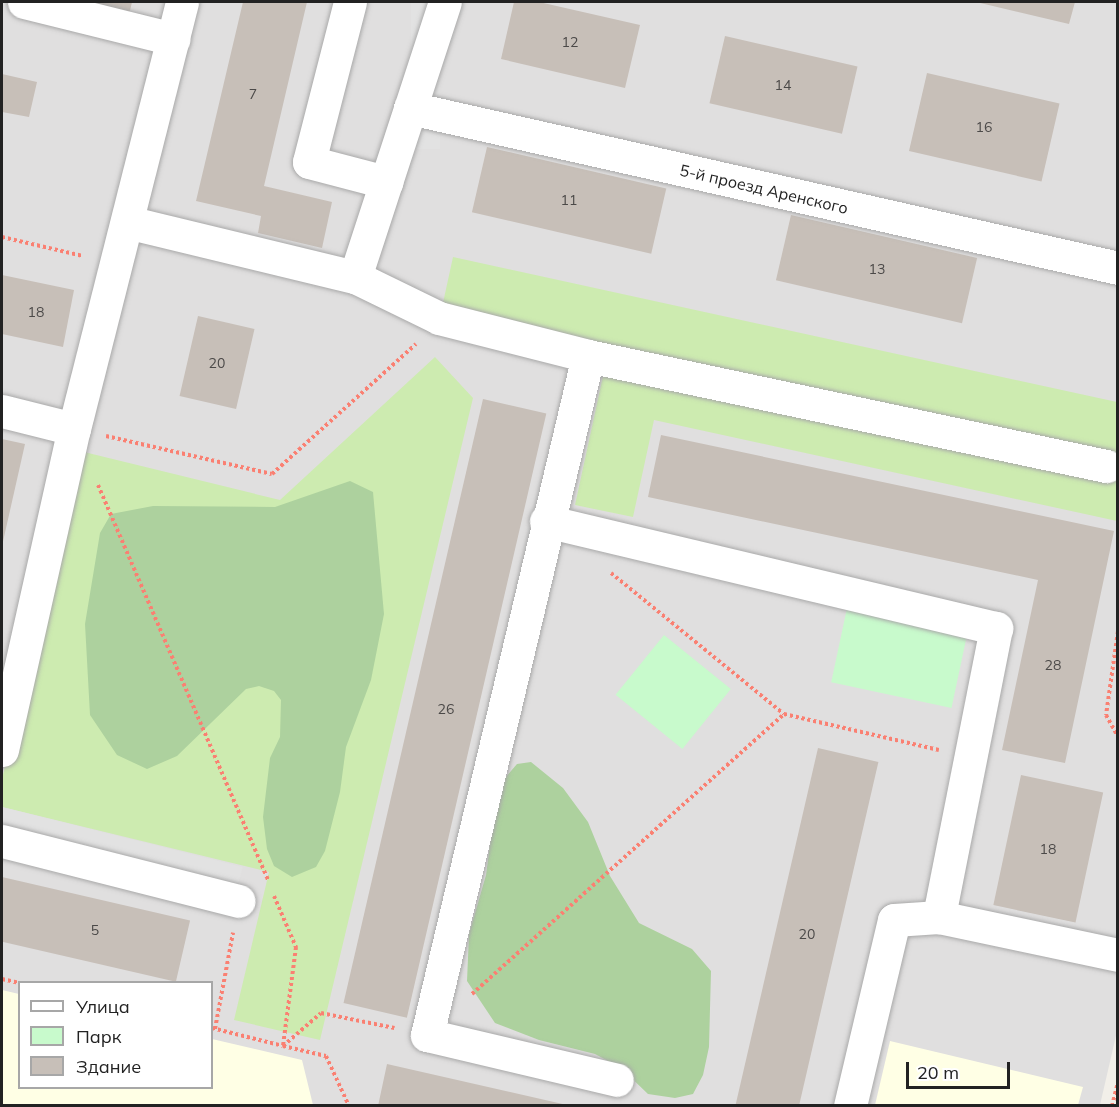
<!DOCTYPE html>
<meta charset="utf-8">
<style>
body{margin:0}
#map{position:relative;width:1119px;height:1107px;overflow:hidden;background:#f2efe9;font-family:Mulish,sans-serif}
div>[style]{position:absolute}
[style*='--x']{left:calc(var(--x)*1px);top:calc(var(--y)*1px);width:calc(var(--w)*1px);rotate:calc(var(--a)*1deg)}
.residential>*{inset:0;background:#e0dfdf}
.education>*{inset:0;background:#ffffe5}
.grass>*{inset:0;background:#cdebb0}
.forest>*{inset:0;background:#add19e}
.park>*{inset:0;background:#c8facc;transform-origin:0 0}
.parking>*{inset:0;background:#e2e2e2;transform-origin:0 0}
.building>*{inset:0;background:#c7bfb8;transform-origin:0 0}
.path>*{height:4px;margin-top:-2px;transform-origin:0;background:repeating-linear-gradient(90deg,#fa8072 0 3px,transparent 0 6px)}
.roads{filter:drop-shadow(0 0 2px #a9a9a9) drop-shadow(0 0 2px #a9a9a9)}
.minor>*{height:33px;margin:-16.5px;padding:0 16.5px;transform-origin:16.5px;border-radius:16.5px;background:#fff}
span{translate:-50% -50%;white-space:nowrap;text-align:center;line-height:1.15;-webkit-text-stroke:4.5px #fff;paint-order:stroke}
.number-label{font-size:14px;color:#4b4948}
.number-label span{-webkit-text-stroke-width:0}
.street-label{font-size:16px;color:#222}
.frame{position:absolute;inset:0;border:3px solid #222;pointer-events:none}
.legend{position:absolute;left:18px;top:981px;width:195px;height:108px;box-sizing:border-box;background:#fff;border:2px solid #a7a7a7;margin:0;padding:8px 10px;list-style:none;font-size:18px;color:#222}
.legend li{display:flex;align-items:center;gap:12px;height:30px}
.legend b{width:30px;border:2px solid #a7a7a7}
.scale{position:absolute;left:906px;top:1062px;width:104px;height:27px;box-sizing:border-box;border:3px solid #222;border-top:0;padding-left:8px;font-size:18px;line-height:21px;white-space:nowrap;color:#222;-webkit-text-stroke:4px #fff;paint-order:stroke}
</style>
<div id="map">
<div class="residential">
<i style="clip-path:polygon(evenodd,2px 2px,1117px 2px,1118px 1027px,1100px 1105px,2px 1106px,2px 2px,20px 982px,212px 982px,212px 1088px,20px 1088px,20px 982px)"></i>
</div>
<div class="education">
<i style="clip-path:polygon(2px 990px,19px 994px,20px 1088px,212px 1088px,212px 1039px,302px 1060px,313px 1105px,2px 1105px)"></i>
<i style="clip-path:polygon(890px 1041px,1083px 1087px,1078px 1105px,875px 1105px)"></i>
</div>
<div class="grass">
<i style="clip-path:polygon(453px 257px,1117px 402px,1117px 521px,654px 420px,633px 517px,575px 505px,609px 348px,441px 312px)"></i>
<i style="clip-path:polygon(435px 357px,473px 398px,320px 1040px,234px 1020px,269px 872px,2px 807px,2px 779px,80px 451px,280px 500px)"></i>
</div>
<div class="forest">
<i style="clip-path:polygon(350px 481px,373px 492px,384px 614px,371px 680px,346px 747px,340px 792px,325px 851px,316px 867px,292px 877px,274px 866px,267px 849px,263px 817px,270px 758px,280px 737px,281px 700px,274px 691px,259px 686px,246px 689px,177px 756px,147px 769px,117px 755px,90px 715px,85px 624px,100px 533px,111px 514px,153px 506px,275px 507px)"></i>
<i style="clip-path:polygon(531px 762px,563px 788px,588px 822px,610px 876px,639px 923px,692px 949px,711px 971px,709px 1047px,703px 1075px,693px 1094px,675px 1098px,648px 1094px,621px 1068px,595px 1054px,539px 1040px,495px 1023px,467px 981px,469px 934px,486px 875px,495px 807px,505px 778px,517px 764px)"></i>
</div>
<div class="park">
<i style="left:847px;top:608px;width:123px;height:76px;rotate:12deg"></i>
<i style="left:664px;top:635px;width:86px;height:77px;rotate:39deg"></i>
</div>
<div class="parking">
<i style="left:411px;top:2px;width:29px;height:147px"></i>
<i style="left:2px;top:807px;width:248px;height:28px;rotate:14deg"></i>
</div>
<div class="building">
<i style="clip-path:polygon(71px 2px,132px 2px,129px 15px)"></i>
<i style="clip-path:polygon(243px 2px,307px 2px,264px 186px,332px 202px,322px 248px,258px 233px,261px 216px,196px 201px)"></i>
<i style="clip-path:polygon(514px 2px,539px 2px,640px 25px,625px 88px,501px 59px)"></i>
<i style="clip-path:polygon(976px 2px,1075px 2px,1069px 24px)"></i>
<i style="left:725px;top:36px;width:136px;height:69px;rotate:13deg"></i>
<i style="left:927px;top:73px;width:136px;height:80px;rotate:13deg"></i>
<i style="clip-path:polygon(2px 74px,37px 82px,29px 117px,2px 112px)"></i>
<i style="left:487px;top:147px;width:184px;height:67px;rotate:13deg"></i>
<i style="left:791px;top:215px;width:191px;height:67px;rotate:13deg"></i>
<i style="clip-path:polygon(2px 275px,74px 290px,63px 347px,2px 334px)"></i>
<i style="left:198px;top:316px;width:58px;height:82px;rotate:13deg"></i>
<i style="left:483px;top:399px;width:65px;height:620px;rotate:13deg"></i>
<i style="clip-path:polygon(661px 435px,1114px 531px,1065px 763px,1002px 750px,1038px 580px,648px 497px)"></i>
<i style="clip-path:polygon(2px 439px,25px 444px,2px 546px)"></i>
<i style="left:818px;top:748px;width:62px;height:367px;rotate:13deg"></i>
<i style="left:1021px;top:775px;width:84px;height:133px;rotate:12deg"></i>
<i style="left:2px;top:877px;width:193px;height:63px;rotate:13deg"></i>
<i style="clip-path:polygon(387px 1064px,567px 1105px,567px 1106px,378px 1106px)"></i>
</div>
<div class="path">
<i style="--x:2;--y:237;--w:83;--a:13.2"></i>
<i style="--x:106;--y:436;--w:170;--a:12.9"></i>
<i style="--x:272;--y:474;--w:194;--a:-42.1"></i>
<i style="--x:98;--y:485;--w:430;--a:66.7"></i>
<i style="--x:611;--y:573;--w:223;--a:39.2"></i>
<i style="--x:784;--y:714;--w:159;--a:13.1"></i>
<i style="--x:1118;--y:631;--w:85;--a:98.1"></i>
<i style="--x:1106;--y:715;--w:25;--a:61"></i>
<i style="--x:274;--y:896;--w:56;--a:66.7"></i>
<i style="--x:296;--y:947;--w:100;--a:97.5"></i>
<i style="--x:283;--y:1046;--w:44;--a:13.1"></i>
<i style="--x:326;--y:1056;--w:55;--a:65.3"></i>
<i style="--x:2;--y:979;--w:18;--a:13"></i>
<i style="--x:472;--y:994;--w:419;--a:-41.9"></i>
<i style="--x:212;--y:1028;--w:73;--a:14.2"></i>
<i style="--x:283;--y:1046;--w:50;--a:-41"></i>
<i style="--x:321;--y:1013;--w:75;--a:11.6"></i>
<i style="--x:215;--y:1029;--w:98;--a:-79.4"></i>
<i style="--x:1112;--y:1106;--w:25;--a:-76"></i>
</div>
<div class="roads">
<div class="minor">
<i style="--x:24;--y:2;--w:154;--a:13.9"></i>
<i style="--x:350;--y:2;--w:165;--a:104.4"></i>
<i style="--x:309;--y:162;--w:80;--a:14.6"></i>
<i style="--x:410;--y:108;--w:726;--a:12.73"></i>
<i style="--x:127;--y:222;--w:235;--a:13.6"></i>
<i style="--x:355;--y:277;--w:289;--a:-71.9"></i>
<i style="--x:355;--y:277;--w:93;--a:26"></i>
<i style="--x:439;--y:318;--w:154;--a:14.3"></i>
<i style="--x:588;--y:356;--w:530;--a:11.99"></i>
<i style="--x:588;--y:356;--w:698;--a:103.34"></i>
<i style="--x:427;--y:1035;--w:195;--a:13.3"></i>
<i style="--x:2;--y:411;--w:74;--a:14"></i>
<i style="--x:546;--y:521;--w:463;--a:13.4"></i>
<i style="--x:996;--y:628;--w:295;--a:101.2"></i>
<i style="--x:939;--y:917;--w:183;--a:12"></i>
<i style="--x:2;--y:750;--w:329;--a:-77.4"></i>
<i style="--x:74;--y:429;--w:440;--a:-75.8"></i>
<i style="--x:2;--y:841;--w:244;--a:14.2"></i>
<i style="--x:850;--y:1106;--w:191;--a:-76.7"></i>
<i style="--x:894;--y:920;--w:45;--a:-3.8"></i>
</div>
</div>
<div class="number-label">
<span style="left:570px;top:42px">12</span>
<span style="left:783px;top:85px">14</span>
<span style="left:253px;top:94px">7</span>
<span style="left:984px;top:127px">16</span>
<span style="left:569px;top:200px">11</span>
<span style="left:877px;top:269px">13</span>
<span style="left:36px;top:312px">18</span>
<span style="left:217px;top:363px">20</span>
<span style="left:1053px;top:665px">28</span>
<span style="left:446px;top:709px">26</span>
<span style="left:1048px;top:849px">18</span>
<span style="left:95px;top:930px">5</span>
<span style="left:807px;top:934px">20</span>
</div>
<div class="street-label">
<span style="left:764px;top:189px;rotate:13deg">5-й проезд Аренского</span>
</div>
<div class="frame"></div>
<ul class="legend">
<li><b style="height:8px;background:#fff"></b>Улица</li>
<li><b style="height:16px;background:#c8facc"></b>Парк</li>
<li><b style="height:16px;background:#c7bfb8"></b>Здание</li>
</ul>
<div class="scale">20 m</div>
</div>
